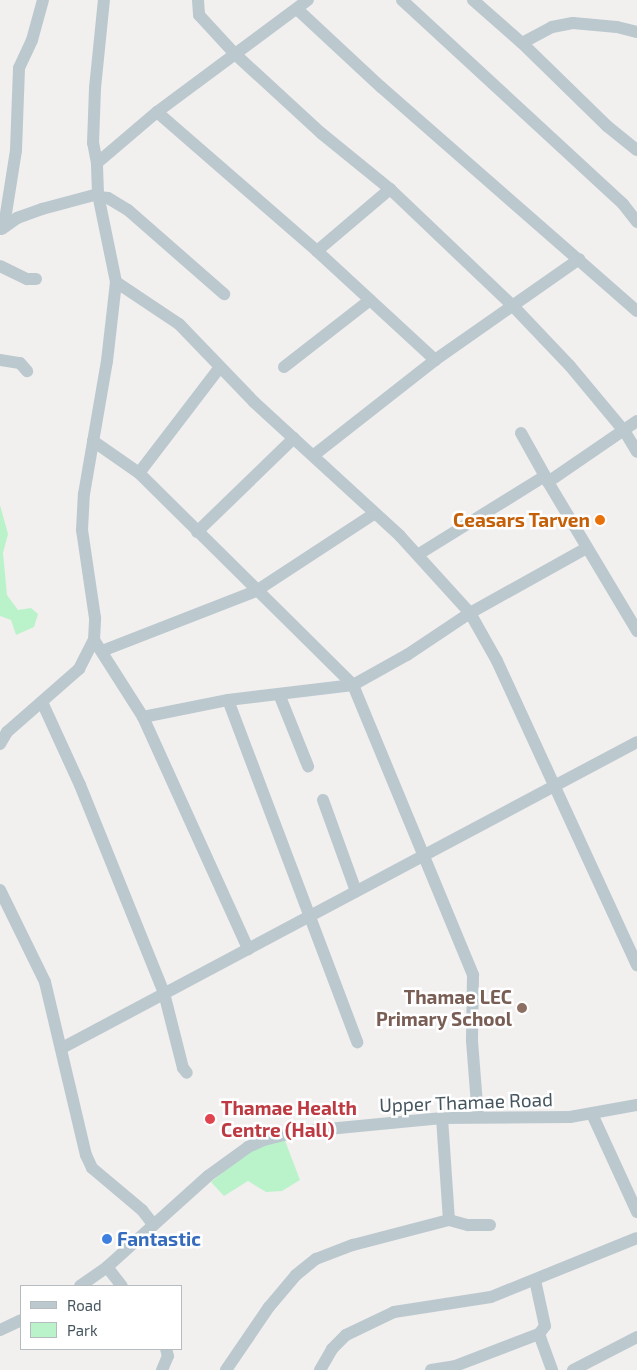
<!DOCTYPE html>
<style>
body{margin:0}
#map{position:relative;width:637px;height:1370px;overflow:hidden;background:#f2efef;font-family:"Exo 2",sans-serif}
div>[style]{position:absolute}
[style*='--x']{left:calc(var(--x)*1px);top:calc(var(--y)*1px);width:calc(var(--w)*1px);rotate:calc(var(--a)*1deg)}
.green>*{inset:0;background:#baf3ca}
.minor>*{height:12px;margin:-6px;padding:0 6px;transform-origin:6px;border-radius:6px;background:#bbc9cf}
.dots>*{width:14px;height:14px;translate:-50% -50%;box-sizing:border-box;border:2px solid #fff;border-radius:50%}
span{translate:-50% -50%;white-space:nowrap;text-align:center;line-height:1.15;-webkit-text-stroke:5px #fff;paint-order:stroke}
.food-label{font-size:19px;color:#c56008;font-weight:700}
.right{translate:-100% -50%;text-align:right}
.education-label{font-size:19px;color:#785e54;font-weight:700}
.street-label{font-size:19px;color:#45555e}
.health-label{font-size:19px;color:#be3a42;font-weight:700}
.left{translate:0 -50%;text-align:left}
.shop-label{font-size:19px;color:#366cbe;font-weight:700}
.legend{position:absolute;left:20px;top:1285px;width:162px;height:65px;box-sizing:border-box;background:#fff;border:1px solid #b5bbbf;margin:0;padding:6px 9px;list-style:none;font-size:15px;color:#45555e}
.legend li{display:flex;align-items:center;gap:10px;height:25px}
.legend b{width:25px;border:1px solid #b5bbbf}
</style>
<div id="map">
<div class="green">
<i style="clip-path:polygon(0 505px,8px 534px,3px 553px,7px 595px,18px 610px,31px 608px,38px 614px,34px 627px,16px 635px,11px 620px,0 616px)"></i>
<i style="clip-path:polygon(284px 1138px,300px 1180px,282px 1191px,266px 1192px,248px 1181px,224px 1196px,211px 1182px,246px 1153px)"></i>
</div>
<div class="minor">
<i style="--x:198;--y:0;--w:15;--a:86"></i>
<i style="--x:199;--y:15;--w:53;--a:47.3"></i>
<i style="--x:235;--y:54;--w:117;--a:42.6"></i>
<i style="--x:321;--y:133;--w:89;--a:39.1"></i>
<i style="--x:390;--y:189;--w:170;--a:43.6"></i>
<i style="--x:513;--y:306;--w:83;--a:46.5"></i>
<i style="--x:570;--y:366;--w:86;--a:50.2"></i>
<i style="--x:625;--y:432;--w:23;--a:59"></i>
<i style="--x:402;--y:0;--w:301;--a:42.7"></i>
<i style="--x:623;--y:204;--w:23;--a:52"></i>
<i style="--x:473;--y:0;--w:65;--a:41.3"></i>
<i style="--x:522;--y:43;--w:34;--a:-28"></i>
<i style="--x:552;--y:27;--w:21;--a:-11"></i>
<i style="--x:573;--y:23;--w:44;--a:5.2"></i>
<i style="--x:617;--y:27;--w:21;--a:14"></i>
<i style="--x:297;--y:9;--w:115;--a:42.9"></i>
<i style="--x:381;--y:87;--w:340;--a:41.2"></i>
<i style="--x:522;--y:43;--w:119;--a:44.3"></i>
<i style="--x:607;--y:126;--w:38;--a:39"></i>
<i style="--x:157;--y:112;--w:212;--a:41"></i>
<i style="--x:317;--y:251;--w:161;--a:42.7"></i>
<i style="--x:97;--y:163;--w:20;--a:-101"></i>
<i style="--x:93;--y:143;--w:55;--a:-87.9"></i>
<i style="--x:95;--y:88;--w:88;--a:-84.2"></i>
<i style="--x:99;--y:197;--w:9;--a:6"></i>
<i style="--x:108;--y:198;--w:23;--a:31"></i>
<i style="--x:128;--y:210;--w:128;--a:41.2"></i>
<i style="--x:0;--y:224;--w:4;--a:27"></i>
<i style="--x:4;--y:226;--w:77;--a:-81"></i>
<i style="--x:16;--y:150;--w:82;--a:-87.9"></i>
<i style="--x:19;--y:68;--w:31;--a:-65"></i>
<i style="--x:32;--y:40;--w:41;--a:-74.6"></i>
<i style="--x:2;--y:229;--w:19;--a:-36"></i>
<i style="--x:17;--y:218;--w:27;--a:-20"></i>
<i style="--x:42;--y:209;--w:58;--a:-15"></i>
<i style="--x:317;--y:251;--w:96;--a:-40.3"></i>
<i style="--x:0;--y:266;--w:30;--a:26"></i>
<i style="--x:27;--y:279;--w:9;--a:0"></i>
<i style="--x:116;--y:282;--w:76;--a:33.7"></i>
<i style="--x:179;--y:324;--w:108;--a:46.1"></i>
<i style="--x:254;--y:402;--w:198;--a:42.5"></i>
<i style="--x:400;--y:536;--w:104;--a:47.7"></i>
<i style="--x:470;--y:613;--w:55;--a:60.6"></i>
<i style="--x:497;--y:661;--w:335;--a:65.3"></i>
<i style="--x:0;--y:360;--w:20;--a:9"></i>
<i style="--x:20;--y:363;--w:11;--a:49"></i>
<i style="--x:284;--y:367;--w:109;--a:-37.9"></i>
<i style="--x:521;--y:433;--w:49;--a:60.8"></i>
<i style="--x:93;--y:441;--w:56;--a:34.8"></i>
<i style="--x:139;--y:473;--w:301;--a:44.7"></i>
<i style="--x:353;--y:685;--w:314;--a:67.5"></i>
<i style="--x:473;--y:975;--w:66;--a:90.9"></i>
<i style="--x:472;--y:1041;--w:76;--a:85.5"></i>
<i style="--x:314;--y:455;--w:154;--a:-38.1"></i>
<i style="--x:435;--y:360;--w:176;--a:-35"></i>
<i style="--x:139;--y:473;--w:133;--a:-52.6"></i>
<i style="--x:548;--y:482;--w:174;--a:59.1"></i>
<i style="--x:197;--y:532;--w:135;--a:-44.1"></i>
<i style="--x:419;--y:554;--w:148;--a:-31.8"></i>
<i style="--x:545;--y:476;--w:7;--a:63"></i>
<i style="--x:548;--y:482;--w:108;--a:-34.4"></i>
<i style="--x:94;--y:640;--w:91;--a:57.5"></i>
<i style="--x:143;--y:717;--w:255;--a:65.6"></i>
<i style="--x:102;--y:651;--w:165;--a:-21.3"></i>
<i style="--x:256;--y:591;--w:142;--a:-33.2"></i>
<i style="--x:279;--y:694;--w:78;--a:68.1"></i>
<i style="--x:228;--y:700;--w:366;--a:69.3"></i>
<i style="--x:42;--y:702;--w:91;--a:65.4"></i>
<i style="--x:80;--y:785;--w:224;--a:68"></i>
<i style="--x:164;--y:993;--w:77;--a:75.8"></i>
<i style="--x:183;--y:1068;--w:6;--a:51"></i>
<i style="--x:143;--y:717;--w:87;--a:-11.3"></i>
<i style="--x:228;--y:700;--w:126;--a:-6.8"></i>
<i style="--x:353;--y:685;--w:62;--a:-29.1"></i>
<i style="--x:407;--y:655;--w:76;--a:-33.7"></i>
<i style="--x:470;--y:613;--w:134;--a:-29.1"></i>
<i style="--x:0;--y:744;--w:14;--a:-60"></i>
<i style="--x:7;--y:732;--w:96;--a:-41.2"></i>
<i style="--x:79;--y:669;--w:33;--a:-63"></i>
<i style="--x:94;--y:640;--w:22;--a:-87"></i>
<i style="--x:95;--y:618;--w:89;--a:-98.4"></i>
<i style="--x:82;--y:530;--w:36;--a:-87"></i>
<i style="--x:84;--y:494;--w:135;--a:-80.2"></i>
<i style="--x:107;--y:361;--w:80;--a:-83.5"></i>
<i style="--x:116;--y:282;--w:90;--a:-101.6"></i>
<i style="--x:98;--y:194;--w:31;--a:-92"></i>
<i style="--x:97;--y:163;--w:79;--a:-40.4"></i>
<i style="--x:157;--y:112;--w:188;--a:-36.6"></i>
<i style="--x:323;--y:800;--w:97;--a:70.1"></i>
<i style="--x:0;--y:890;--w:102;--a:63.9"></i>
<i style="--x:45;--y:982;--w:178;--a:76.7"></i>
<i style="--x:86;--y:1155;--w:14;--a:65"></i>
<i style="--x:92;--y:1168;--w:65;--a:40"></i>
<i style="--x:142;--y:1210;--w:18;--a:52"></i>
<i style="--x:62;--y:1048;--w:651;--a:-28.02"></i>
<i style="--x:592;--y:1114;--w:108;--a:65.3"></i>
<i style="--x:442;--y:1118;--w:102;--a:86.1"></i>
<i style="--x:107;--y:1267;--w:24;--a:52"></i>
<i style="--x:80;--y:1286;--w:33;--a:-35"></i>
<i style="--x:107;--y:1267;--w:136;--a:-42"></i>
<i style="--x:208;--y:1176;--w:49;--a:-35.9"></i>
<i style="--x:248;--y:1147;--w:17;--a:-24"></i>
<i style="--x:264;--y:1140;--w:34;--a:-14"></i>
<i style="--x:297;--y:1132;--w:146;--a:-5.5"></i>
<i style="--x:442;--y:1118;--w:128;--a:-0.4"></i>
<i style="--x:570;--y:1117;--w:68;--a:-10.2"></i>
<i style="--x:0;--y:1330;--w:23;--a:-25"></i>
<i style="--x:539;--y:1334;--w:38;--a:70"></i>
<i style="--x:162;--y:1370;--w:15;--a:-67"></i>
<i style="--x:168;--y:1356;--w:7;--a:-106"></i>
<i style="--x:226;--y:1370;--w:76;--a:-55.7"></i>
<i style="--x:269;--y:1307;--w:42;--a:-49.8"></i>
<i style="--x:296;--y:1275;--w:26;--a:-39"></i>
<i style="--x:316;--y:1259;--w:40;--a:-21"></i>
<i style="--x:353;--y:1245;--w:99;--a:-14.6"></i>
<i style="--x:449;--y:1220;--w:20;--a:15"></i>
<i style="--x:468;--y:1225;--w:22;--a:0"></i>
<i style="--x:320;--y:1370;--w:24;--a:-60"></i>
<i style="--x:332;--y:1349;--w:20;--a:-45"></i>
<i style="--x:346;--y:1335;--w:53;--a:-25.6"></i>
<i style="--x:394;--y:1312;--w:98;--a:-8.8"></i>
<i style="--x:491;--y:1297;--w:157;--a:-22"></i>
<i style="--x:431;--y:1370;--w:24;--a:-9"></i>
<i style="--x:455;--y:1366;--w:90;--a:-20.9"></i>
<i style="--x:539;--y:1334;--w:10;--a:-53"></i>
<i style="--x:545;--y:1326;--w:47;--a:-102.3"></i>
<i style="--x:573;--y:1370;--w:72;--a:-27.3"></i>
</div>
<div class="dots">
<i style="left:600px;top:520px;background:#e8710a"></i>
<i style="left:522px;top:1008px;background:#8d6e63"></i>
<i style="left:210px;top:1119px;background:#e0444e"></i>
<i style="left:107px;top:1239px;background:#3f7fe0"></i>
</div>
<div class="food-label">
<span class="right" style="left:590px;top:520px">Ceasars Tarven</span>
</div>
<div class="education-label">
<span class="right" style="left:512px;top:1008px">Thamae LEC<br>Primary School</span>
</div>
<div class="street-label">
<span style="left:466px;top:1102px;rotate:-2deg">Upper Thamae Road</span>
</div>
<div class="health-label">
<span class="left" style="left:221px;top:1119px">Thamae Health<br>Centre (Hall)</span>
</div>
<div class="shop-label">
<span class="left" style="left:117px;top:1239px">Fantastic</span>
</div>
<ul class="legend">
<li><b style="height:6px;background:#bbc9cf"></b>Road</li>
<li><b style="height:14px;background:#baf3ca"></b>Park</li>
</ul>
</div>
